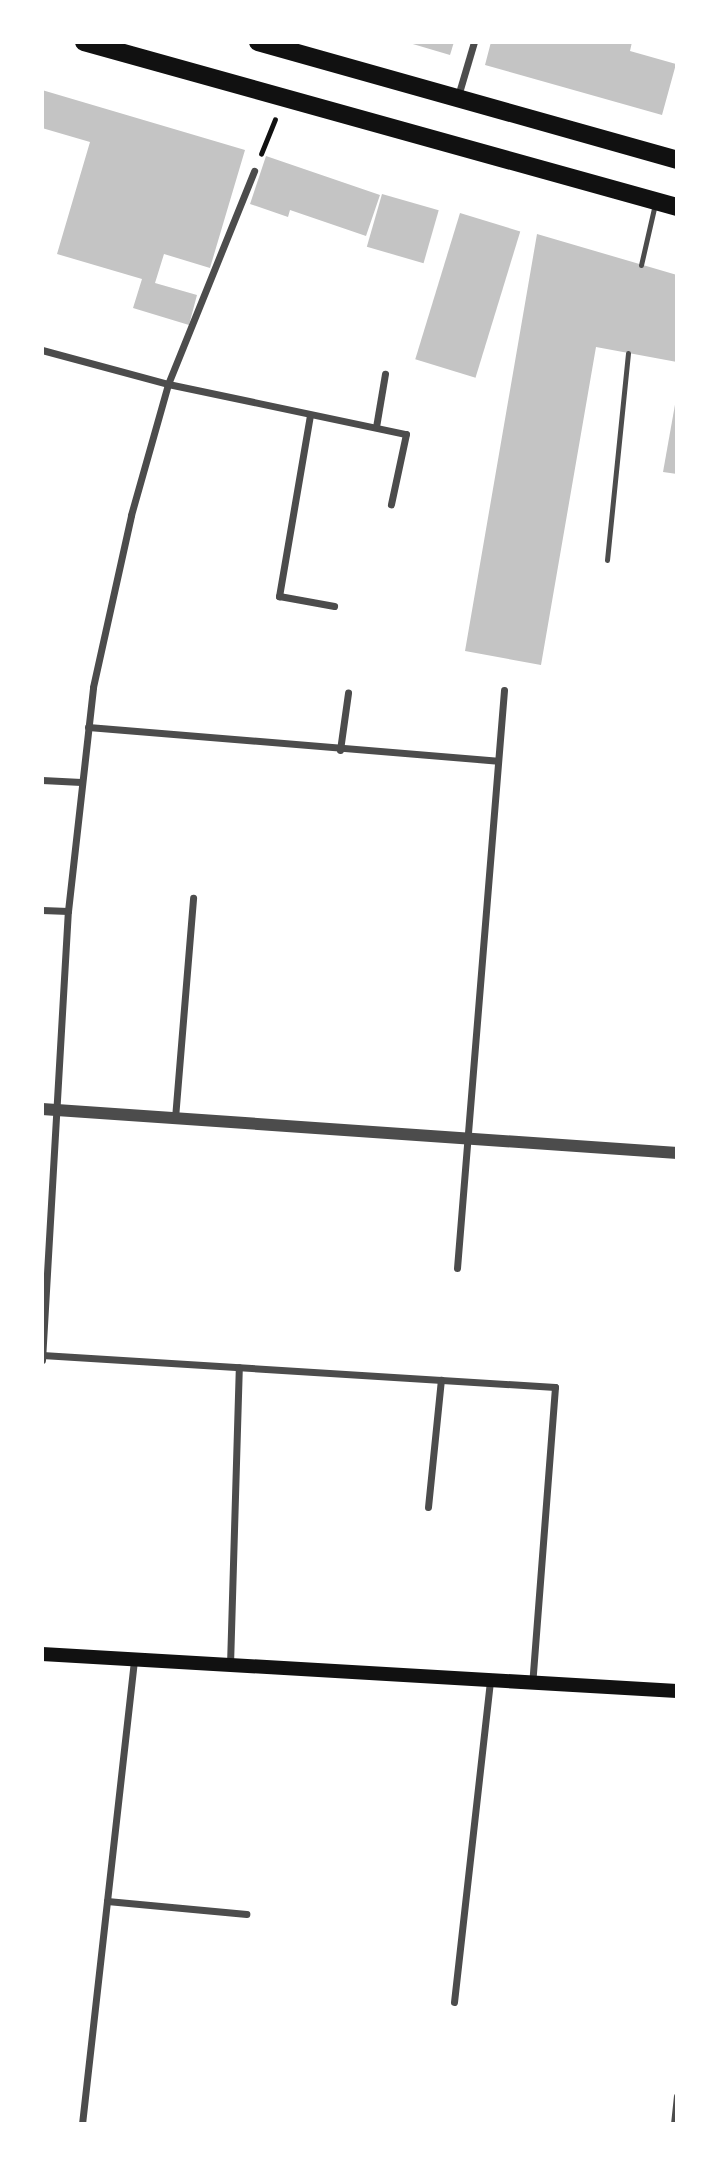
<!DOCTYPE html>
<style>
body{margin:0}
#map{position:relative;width:719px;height:2166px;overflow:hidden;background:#fff;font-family:"PT Sans",sans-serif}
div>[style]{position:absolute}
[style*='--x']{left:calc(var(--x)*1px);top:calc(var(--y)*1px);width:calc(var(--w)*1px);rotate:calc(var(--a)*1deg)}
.building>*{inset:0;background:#c4c4c4;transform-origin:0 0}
.path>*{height:4.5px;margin:-2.25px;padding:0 2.25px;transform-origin:2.25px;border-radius:2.25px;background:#111}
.service>*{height:5px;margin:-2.5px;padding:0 2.5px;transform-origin:2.5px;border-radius:2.5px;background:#4c4c4c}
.minor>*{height:7px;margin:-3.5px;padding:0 3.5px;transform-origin:3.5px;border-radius:3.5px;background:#4c4c4c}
.tertiary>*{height:12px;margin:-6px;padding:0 6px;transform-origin:6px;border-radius:6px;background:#4c4c4c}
.secondary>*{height:14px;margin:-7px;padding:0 7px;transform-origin:7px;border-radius:7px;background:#111}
.primary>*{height:18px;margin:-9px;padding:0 9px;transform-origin:9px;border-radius:9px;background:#111}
span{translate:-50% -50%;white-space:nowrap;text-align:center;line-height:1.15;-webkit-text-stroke:5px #fff;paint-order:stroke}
.frame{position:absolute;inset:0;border:44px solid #fff;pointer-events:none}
</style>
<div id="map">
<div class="building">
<i style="clip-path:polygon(406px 42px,454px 42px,450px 55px)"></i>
<i style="clip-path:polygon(491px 42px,632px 42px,630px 51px,676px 64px,662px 115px,485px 65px)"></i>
<i style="clip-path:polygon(42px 90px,245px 150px,210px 268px,164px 254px,155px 283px,197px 295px,189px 325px,133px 308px,142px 279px,57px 254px,90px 142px,42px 128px)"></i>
<i style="clip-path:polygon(266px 156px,380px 195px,366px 236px,290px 210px,288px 217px,250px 204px)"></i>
<i style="left:382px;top:194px;width:59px;height:55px;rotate:16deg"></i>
<i style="left:460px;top:213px;width:63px;height:153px;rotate:17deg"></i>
<i style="clip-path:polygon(537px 234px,677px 275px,677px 362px,596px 347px,541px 665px,465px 651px)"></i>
<i style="clip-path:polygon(676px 399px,677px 399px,677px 474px,663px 472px)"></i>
</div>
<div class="path">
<i style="--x:261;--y:154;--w:37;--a:-68"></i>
</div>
<div class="service">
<i style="--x:641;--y:265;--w:63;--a:-77.1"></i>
<i style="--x:607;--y:560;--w:208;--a:-84.2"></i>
</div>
<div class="minor">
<i style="--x:458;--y:96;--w:56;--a:-73.5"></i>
<i style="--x:42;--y:350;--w:131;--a:15.1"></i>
<i style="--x:168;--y:384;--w:243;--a:11.9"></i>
<i style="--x:406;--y:434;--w:72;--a:102.1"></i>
<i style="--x:310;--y:415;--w:184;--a:99.7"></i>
<i style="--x:279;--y:596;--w:56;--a:10.3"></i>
<i style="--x:376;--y:427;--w:54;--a:-80.4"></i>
<i style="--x:88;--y:727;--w:411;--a:4.7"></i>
<i style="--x:340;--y:750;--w:58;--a:-82"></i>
<i style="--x:42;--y:780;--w:39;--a:3"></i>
<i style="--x:42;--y:910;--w:26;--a:2"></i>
<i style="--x:175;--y:1118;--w:221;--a:-85.3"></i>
<i style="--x:457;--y:1268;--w:580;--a:-85.35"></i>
<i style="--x:42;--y:1355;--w:514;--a:3.57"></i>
<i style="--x:555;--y:1387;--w:297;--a:94.4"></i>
<i style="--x:42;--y:1360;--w:450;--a:-86.7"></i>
<i style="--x:68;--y:911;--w:225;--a:-83.6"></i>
<i style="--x:93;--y:687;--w:176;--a:-77.5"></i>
<i style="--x:131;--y:515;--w:136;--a:-74.2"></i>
<i style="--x:168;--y:384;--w:230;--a:-68"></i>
<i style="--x:428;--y:1507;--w:128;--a:-84.2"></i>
<i style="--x:230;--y:1665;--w:298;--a:-88.3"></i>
<i style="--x:107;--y:1901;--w:140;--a:5.3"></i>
<i style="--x:454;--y:2002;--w:323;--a:-83.6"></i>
<i style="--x:82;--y:2124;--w:468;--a:-83.6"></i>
<i style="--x:674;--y:2124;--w:28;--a:-84"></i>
</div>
<div class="tertiary">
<i style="--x:42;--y:1109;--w:637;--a:3.96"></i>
</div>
<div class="secondary">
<i style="--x:42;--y:1654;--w:636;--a:3.33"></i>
</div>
<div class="primary">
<i style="--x:84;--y:42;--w:616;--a:15.55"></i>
<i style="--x:258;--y:42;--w:435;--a:15.7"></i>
</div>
<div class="frame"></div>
</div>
